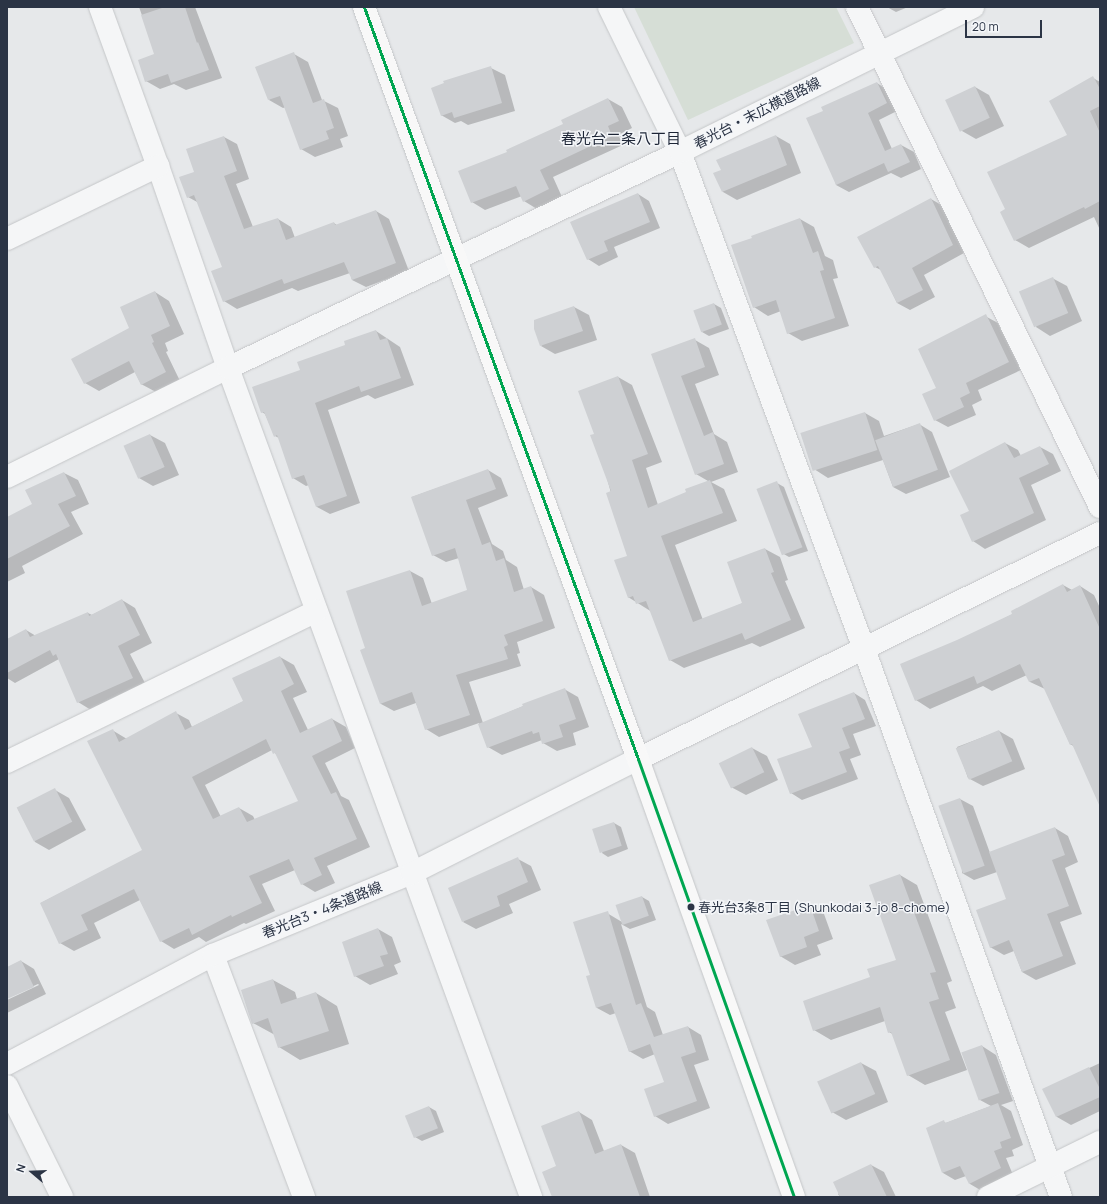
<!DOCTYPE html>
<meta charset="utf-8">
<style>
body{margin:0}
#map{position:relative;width:1107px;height:1204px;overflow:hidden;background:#e6e8ea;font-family:Manrope,"Noto Sans JP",sans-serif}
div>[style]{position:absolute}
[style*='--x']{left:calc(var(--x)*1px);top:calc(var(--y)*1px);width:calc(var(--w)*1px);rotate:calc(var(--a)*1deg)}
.green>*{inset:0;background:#d6ded6}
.shadow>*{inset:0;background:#0003}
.building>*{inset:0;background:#ced0d3;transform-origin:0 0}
.roads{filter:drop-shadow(0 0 1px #c4c6c8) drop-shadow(0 0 1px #c4c6c8)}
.street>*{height:22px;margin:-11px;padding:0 11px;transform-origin:11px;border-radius:11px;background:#f5f6f7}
.secondary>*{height:22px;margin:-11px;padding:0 11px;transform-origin:11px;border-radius:11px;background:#f8f8f8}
.bus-1>*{height:3px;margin:-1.5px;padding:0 1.5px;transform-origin:1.5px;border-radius:1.5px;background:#00a651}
.dots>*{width:11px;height:11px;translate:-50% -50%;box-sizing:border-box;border:2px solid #f4f6f9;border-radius:50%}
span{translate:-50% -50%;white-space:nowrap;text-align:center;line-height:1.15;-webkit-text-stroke:3px #f4f6f9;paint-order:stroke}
.bus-label{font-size:13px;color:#2b3445}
.left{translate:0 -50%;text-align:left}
.street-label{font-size:14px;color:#2b3445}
.neighbourhood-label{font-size:15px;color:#1d2536}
.frame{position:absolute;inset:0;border:8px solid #2b3445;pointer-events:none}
.north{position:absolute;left:12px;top:1152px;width:40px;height:40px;-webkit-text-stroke:3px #f4f6f9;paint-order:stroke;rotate:289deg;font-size:11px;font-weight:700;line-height:16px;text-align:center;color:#2b3445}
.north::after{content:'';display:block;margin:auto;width:14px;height:18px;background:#2b3445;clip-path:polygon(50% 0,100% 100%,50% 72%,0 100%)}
.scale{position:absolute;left:965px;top:20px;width:77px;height:18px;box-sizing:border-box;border:2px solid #2b3445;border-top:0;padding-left:5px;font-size:12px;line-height:14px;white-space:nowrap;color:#2b3445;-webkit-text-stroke:3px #f4f6f9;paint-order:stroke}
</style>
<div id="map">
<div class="green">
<i style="clip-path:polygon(634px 7px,836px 7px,854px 43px,688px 120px)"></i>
</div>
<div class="shadow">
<i style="clip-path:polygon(139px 7px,195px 7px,222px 78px,186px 90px,174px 84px,160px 89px,146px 81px,156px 55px)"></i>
<i style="clip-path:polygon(887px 7px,908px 7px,896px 12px)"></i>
<i style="clip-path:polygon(294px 54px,308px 62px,322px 100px,338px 108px,348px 136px,340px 139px,343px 147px,315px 157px,301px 149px,286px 107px,283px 108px,269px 100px)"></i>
<i style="clip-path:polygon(491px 68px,505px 75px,515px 111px,468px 125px,461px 121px,455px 123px,441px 115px)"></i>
<i style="clip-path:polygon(1093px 78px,1100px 82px,1100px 230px,1094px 217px,1029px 248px,1015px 240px,1006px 210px,1068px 136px)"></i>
<i style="clip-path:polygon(877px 83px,889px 91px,899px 110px,879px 120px,892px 149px,901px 145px,914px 152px,921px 169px,901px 178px,891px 173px,849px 192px,836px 185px,824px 112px)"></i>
<i style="clip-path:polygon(975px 87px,989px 95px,1004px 126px,976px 139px,962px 131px)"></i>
<i style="clip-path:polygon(608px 99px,622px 107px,632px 128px,620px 134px,625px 144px,553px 177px,562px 197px,537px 209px,524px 201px,522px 196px,485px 210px,472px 202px,509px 153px,565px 125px)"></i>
<i style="clip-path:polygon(776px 136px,790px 144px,801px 173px,737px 200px,723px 192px,722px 170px)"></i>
<i style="clip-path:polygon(224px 137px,237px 144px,249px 179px,236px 184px,253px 227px,278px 219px,291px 227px,295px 238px,334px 223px,338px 226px,376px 211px,389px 219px,409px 271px,366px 287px,352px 280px,350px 273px,298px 291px,292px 288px,237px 309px,224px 301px,224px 268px,199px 203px,188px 197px,196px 172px)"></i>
<i style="clip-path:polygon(638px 194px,649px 201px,660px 228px,614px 247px,618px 257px,599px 266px,588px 259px)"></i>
<i style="clip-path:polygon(931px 199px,943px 206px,964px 253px,924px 275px,935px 297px,910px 310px,897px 303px,881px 270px,875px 267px)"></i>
<i style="clip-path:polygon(800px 219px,814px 227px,825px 256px,833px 260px,838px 278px,833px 279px,849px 326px,802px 341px,788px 333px,781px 311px,768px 316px,754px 307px)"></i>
<i style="clip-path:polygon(1052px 278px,1067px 286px,1082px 321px,1050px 336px,1036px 327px)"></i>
<i style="clip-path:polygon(155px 292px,169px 301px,184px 334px,165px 343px,168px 351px,166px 352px,180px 381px,156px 392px,141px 384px,135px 372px,99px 391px,85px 383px,131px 329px)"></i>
<i style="clip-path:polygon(714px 304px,721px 308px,729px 329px,709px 336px,702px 332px)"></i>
<i style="clip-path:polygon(574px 307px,589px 315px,597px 340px,555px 354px,541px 346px)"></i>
<i style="clip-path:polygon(985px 316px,998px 323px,1021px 370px,978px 390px,982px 400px,972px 405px,976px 415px,948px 427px,935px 420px,938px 388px)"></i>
<i style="clip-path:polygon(376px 331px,400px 347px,414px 385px,375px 399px,368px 395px,328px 410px,360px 503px,330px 514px,317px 507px,309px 485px,306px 486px,293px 478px,279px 438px,275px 436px,265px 414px,262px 412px,301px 371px)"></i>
<i style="clip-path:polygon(695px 340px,709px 348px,719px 375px,695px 384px,714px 434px,727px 442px,738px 472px,711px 482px,724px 489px,737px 521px,675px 545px,703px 620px,743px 603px,765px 549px,780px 557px,788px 580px,785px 581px,805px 628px,760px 647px,752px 643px,684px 668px,670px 660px,652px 612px,628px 597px,628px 556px,595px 434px,618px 377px,632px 385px,662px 462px,646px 468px,658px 505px,688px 493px,708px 481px,696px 474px,652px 355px)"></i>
<i style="clip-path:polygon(865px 413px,879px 421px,884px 436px,919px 424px,932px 432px,950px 477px,906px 494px,893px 487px,883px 460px,828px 478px,814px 469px)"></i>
<i style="clip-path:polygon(150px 435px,165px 443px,179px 475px,153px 486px,139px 478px)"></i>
<i style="clip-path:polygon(1005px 443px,1018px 450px,1021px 456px,1040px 447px,1053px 454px,1061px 471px,1031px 485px,1046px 520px,985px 549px,973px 541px)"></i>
<i style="clip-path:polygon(488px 470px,501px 478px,508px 496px,478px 508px,492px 544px,503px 551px,506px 560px,517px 567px,524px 590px,531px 587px,544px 595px,555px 628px,517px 642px,520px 653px,517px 654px,521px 666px,469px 682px,483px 723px,564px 689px,578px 697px,589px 727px,573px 733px,576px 745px,557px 751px,543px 743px,542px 740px,502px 755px,488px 747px,479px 723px,439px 737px,426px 729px,416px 703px,394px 711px,381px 704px,366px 649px,410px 571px,423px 578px,432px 604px,468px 591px,459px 558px,446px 562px,433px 555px,412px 497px)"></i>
<i style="clip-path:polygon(64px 473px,78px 480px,89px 504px,71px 512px,83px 534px,22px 566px,25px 573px,7px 582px,7px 518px,33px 505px)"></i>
<i style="clip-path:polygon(777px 483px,784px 487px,808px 551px,789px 557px,782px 553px)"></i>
<i style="clip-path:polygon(1063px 585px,1072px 590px,1080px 586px,1094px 595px,1100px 608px,1100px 798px,1075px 747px,1070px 744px,1045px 689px,1030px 682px,1027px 675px,992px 691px,983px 686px,930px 709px,916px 700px,958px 641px,1013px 614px)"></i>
<i style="clip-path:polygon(122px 600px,135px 608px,152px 643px,130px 654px,146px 685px,91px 710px,78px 702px,59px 659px,15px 683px,7px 678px,7px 648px,26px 630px,36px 636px,88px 613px,92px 615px)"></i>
<i style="clip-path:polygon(evenodd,280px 657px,294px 665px,307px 692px,293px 698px,308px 730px,332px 719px,346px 727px,355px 748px,325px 763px,341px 796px,349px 800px,370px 847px,327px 866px,335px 883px,315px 892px,302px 884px,295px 870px,262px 884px,275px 911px,246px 924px,244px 923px,206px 942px,199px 937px,174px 949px,161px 941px,140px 900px,94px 923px,101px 938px,74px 951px,60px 943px,41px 903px,144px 850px,112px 730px,127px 739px,176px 713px,189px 720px,192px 727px,244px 701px,280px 657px,272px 750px,278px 756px,300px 802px,255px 820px,253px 816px,239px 808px,221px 817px,205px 785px,272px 750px)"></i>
<i style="clip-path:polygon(854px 693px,865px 700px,876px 726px,853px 734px,861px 755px,850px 759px,858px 779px,802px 800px,791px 793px)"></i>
<i style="clip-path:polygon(999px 731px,1013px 739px,1025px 769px,983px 786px,968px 778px,957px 747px)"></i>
<i style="clip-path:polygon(752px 748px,767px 756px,778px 780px,746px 795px,731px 787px)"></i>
<i style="clip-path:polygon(55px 790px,69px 798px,86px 830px,49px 850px,35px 842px,18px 809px)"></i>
<i style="clip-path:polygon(960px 799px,973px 806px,990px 853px,1055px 828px,1068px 836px,1078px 862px,1065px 868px,1082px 914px,1060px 922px,1076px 964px,1036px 980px,1022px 972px,1014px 951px,1004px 955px,990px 947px,1007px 899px,997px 872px,974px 880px,962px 873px)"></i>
<i style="clip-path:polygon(614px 823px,621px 827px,628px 849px,608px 857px,602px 853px)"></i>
<i style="clip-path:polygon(518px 859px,531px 866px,541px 890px,509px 904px,513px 913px,476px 929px,463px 922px)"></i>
<i style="clip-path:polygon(900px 875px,917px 885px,952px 981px,947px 983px,956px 1008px,945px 1012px,967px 1070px,925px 1085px,908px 1075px,894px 1035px,889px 1032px,885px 1021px,831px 1040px,814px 1030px,871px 977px,897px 960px)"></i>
<i style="clip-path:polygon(642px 897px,649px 901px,656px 920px,630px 929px,621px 924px,647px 1007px,655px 1012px,663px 1035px,688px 1027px,701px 1035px,709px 1060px,694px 1065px,710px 1108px,668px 1124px,655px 1116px,665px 1082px,655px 1054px,643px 1059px,629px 1051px,616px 1013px,610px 1015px,597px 1008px,591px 976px,607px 913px,622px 922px)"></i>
<i style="clip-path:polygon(809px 906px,824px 914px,833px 939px,817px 945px,821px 955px,795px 965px,780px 956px)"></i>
<i style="clip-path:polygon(378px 929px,392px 937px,401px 962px,394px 965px,398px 974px,370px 985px,355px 976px)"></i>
<i style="clip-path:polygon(21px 961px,34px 969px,46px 994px,7px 1013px,7px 1000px,39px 985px,38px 984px,7px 998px,7px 968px)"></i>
<i style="clip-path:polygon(273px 980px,295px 992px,297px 999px,316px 993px,337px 1006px,349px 1044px,300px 1060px,279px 1047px,275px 1035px,253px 1023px)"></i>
<i style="clip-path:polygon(982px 1046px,996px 1055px,1013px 1101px,1001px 1105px,1011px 1111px,1023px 1145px,1012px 1150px,1014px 1156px,1006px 1158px,1013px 1175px,982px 1191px,970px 1184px,966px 1176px,955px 1180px,943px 1173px,944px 1122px,946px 1123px,991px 1106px,980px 1100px)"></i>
<i style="clip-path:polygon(861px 1063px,876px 1071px,888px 1102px,846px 1120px,832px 1112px)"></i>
<i style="clip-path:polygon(1100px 1063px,1100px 1111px,1071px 1125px,1057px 1117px,1044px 1089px)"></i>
<i style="clip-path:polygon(429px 1107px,436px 1111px,444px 1132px,422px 1141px,415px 1137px)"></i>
<i style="clip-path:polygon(579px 1112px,592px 1120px,604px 1151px,621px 1145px,635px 1153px,650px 1197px,573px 1197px,557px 1166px)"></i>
<i style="clip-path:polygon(871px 1165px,884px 1172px,896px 1197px,840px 1197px,838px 1194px)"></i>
</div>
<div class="building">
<i style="clip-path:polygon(165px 7px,185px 7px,197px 43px,198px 42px,209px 70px,171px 83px,168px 74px,145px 82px,138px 60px,154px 54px,141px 15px)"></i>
<i style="clip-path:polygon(294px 52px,313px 103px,324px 99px,334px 128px,326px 131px,329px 139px,300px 150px,280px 96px,268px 100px,255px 67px)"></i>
<i style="clip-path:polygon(491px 66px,502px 103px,454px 118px,452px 112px,441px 116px,431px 88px,444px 83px,443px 81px)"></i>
<i style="clip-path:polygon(1093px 76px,1100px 89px,1100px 106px,1090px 111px,1100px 133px,1100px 201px,1085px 209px,1084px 207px,1014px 241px,1000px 212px,1005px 209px,987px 172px,1067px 135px,1049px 101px)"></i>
<i style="clip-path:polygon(877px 82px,887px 103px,868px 113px,885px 151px,901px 144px,910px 162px,888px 172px,884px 163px,836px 185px,806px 118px,823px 111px,821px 107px)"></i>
<i style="left:975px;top:86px;width:35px;height:33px;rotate:65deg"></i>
<i style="clip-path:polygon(608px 98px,619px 121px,608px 126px,612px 136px,540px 170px,549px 189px,523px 202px,516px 186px,471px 203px,458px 171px,507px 152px,506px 150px,563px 124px,561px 120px)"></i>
<i style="clip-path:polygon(776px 135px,787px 165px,722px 192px,713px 173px,721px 170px,716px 160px)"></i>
<i style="clip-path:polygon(224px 136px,237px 171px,224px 176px,244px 229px,278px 218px,286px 240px,334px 222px,335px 225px,376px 210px,396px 263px,352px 280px,344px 262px,284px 284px,282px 279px,223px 302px,211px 271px,222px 267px,194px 195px,187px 198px,179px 177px,194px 172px,186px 149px)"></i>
<i style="clip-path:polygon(638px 193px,650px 222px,604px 241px,608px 251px,587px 260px,570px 222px)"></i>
<i style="clip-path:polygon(931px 198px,953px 245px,912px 268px,923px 290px,897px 303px,878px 266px,874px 268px,857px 237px)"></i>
<i style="clip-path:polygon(800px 218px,813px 253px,818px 251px,824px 270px,820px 271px,835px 318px,787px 334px,776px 300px,753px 308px,731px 245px,752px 238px,751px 236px)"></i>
<i style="left:1053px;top:277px;width:39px;height:37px;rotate:67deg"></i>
<i style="clip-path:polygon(155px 291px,170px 326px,151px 335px,154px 342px,152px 343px,166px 372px,141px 385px,129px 361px,84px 384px,71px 359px,129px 328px,120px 307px)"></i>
<i style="left:714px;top:303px;width:23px;height:22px;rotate:70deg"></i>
<i style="clip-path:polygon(574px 306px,583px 331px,540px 346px,534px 329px,534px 320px)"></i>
<i style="clip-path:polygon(986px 314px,1009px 362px,966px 383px,970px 393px,960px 398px,964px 407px,934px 421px,922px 394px,936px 388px,918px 349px)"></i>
<i style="clip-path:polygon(376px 330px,380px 340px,387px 338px,401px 378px,361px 392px,359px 386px,315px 403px,347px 496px,316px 507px,304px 475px,292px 479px,277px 435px,274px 437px,264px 412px,261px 413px,252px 387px,300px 370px,297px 362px,345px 345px,344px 341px)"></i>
<i style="clip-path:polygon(695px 338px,705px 367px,681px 376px,704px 436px,713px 432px,724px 464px,695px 475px,651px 354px)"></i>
<i style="clip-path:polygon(618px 376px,648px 454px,632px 460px,648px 508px,686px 492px,685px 489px,710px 480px,723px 513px,661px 536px,693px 622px,742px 603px,727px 562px,765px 548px,774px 572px,771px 573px,791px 620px,745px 640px,742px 633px,669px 661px,646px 601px,636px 604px,633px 596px,628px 598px,614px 560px,627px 556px,606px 493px,611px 491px,590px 435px,594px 434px,578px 391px)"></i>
<i style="left:865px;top:412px;width:40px;height:68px;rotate:72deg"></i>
<i style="left:920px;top:423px;width:50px;height:48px;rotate:69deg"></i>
<i style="left:150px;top:434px;width:36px;height:29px;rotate:66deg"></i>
<i style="clip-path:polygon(1005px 442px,1014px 458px,1040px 446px,1049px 464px,1019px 478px,1034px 513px,972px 542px,960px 515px,969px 511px,949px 471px)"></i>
<i style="clip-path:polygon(488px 469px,496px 489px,466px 500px,482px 545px,490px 542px,496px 561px,504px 558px,514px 592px,531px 586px,543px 621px,504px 635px,508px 645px,504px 647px,508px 659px,456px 675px,470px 715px,425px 730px,412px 692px,380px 704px,360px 650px,365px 648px,346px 591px,410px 570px,422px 606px,467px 590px,455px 548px,432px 556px,411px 497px)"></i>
<i style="clip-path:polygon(64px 472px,76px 496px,58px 504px,70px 526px,7px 559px,7px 517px,32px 504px,25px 490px)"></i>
<i style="left:777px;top:481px;width:71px;height:22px;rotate:69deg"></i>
<i style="clip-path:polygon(1063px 584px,1067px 592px,1080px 585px,1100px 629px,1100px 807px,1072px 744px,1070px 745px,1039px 678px,1029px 682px,1020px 664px,977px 684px,974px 676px,915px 701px,900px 664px,957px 640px,1012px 614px,1011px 611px)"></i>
<i style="clip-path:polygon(122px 599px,140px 635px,118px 646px,133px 678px,77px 703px,56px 654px,53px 656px,50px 650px,7px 673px,7px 639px,26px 629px,30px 637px,88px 612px,89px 616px)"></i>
<i style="clip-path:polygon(evenodd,280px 656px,294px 684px,281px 691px,300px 733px,332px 718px,342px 741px,312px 756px,331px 794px,336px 792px,357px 839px,314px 858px,322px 875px,301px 885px,289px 859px,249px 876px,262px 903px,232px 917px,231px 915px,192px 935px,189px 928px,160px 942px,134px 889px,81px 915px,88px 930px,59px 944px,40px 903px,142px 850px,87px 741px,113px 729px,119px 742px,176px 711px,185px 730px,243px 701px,232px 678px,280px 656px,266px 739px,273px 754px,275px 753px,298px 801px,247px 822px,239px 807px,213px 819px,192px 777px,266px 739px)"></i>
<i style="clip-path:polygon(565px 688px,576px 719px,559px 725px,563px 737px,542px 744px,539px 732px,533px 734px,532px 731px,487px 748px,478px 724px,523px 706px,522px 704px)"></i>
<i style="clip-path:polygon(854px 692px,865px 719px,842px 728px,850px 748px,839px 752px,847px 772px,790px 794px,777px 759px,812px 747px,798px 714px)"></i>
<i style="left:999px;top:730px;width:34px;height:47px;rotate:67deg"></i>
<i style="left:752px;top:747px;width:28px;height:37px;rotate:64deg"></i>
<i style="left:55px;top:788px;width:38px;height:43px;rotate:63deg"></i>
<i style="left:960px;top:798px;width:72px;height:23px;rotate:70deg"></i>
<i style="left:614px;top:822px;width:25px;height:23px;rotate:72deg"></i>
<i style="clip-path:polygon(1055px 827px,1065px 855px,1052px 860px,1069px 906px,1047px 914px,1063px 956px,1022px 972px,1009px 940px,990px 948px,976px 910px,1006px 899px,989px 852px)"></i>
<i style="clip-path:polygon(518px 857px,528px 882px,497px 896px,500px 906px,462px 922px,448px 888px)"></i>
<i style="clip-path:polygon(900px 874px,936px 972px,930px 973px,939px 999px,929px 1002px,950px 1060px,907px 1076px,891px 1032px,888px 1033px,880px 1007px,813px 1031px,803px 1001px,870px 977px,867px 969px,896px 960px,869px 885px)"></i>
<i style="left:642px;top:896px;width:21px;height:28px;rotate:71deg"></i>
<i style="clip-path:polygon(810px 905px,819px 931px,804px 937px,807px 947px,780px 957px,766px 920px)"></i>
<i style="clip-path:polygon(608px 911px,636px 1005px,641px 1003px,654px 1037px,688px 1026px,696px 1052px,681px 1057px,697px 1101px,654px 1117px,644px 1089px,664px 1082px,650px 1044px,629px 1052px,611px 1003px,596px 1008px,586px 976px,590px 975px,573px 922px)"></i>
<i style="clip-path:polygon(378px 928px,388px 954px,380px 956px,384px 966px,354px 977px,342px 942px)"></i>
<i style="clip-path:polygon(21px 960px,34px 987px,7px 999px,7px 967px)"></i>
<i style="clip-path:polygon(273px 979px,281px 1004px,316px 992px,329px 1031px,278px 1048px,268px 1018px,252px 1024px,241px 990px)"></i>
<i style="left:982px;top:1045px;width:51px;height:22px;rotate:70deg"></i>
<i style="left:861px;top:1062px;width:35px;height:48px;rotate:66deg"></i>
<i style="clip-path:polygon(1089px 1067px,1100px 1089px,1100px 1097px,1056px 1117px,1042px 1089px)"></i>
<i style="clip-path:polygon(998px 1103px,1011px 1138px,1000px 1142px,1002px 1148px,994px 1151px,1001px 1168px,969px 1184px,960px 1166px,942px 1173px,926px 1128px,944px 1120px,945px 1123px)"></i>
<i style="left:429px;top:1106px;width:24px;height:26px;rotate:68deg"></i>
<i style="clip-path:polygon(579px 1111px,595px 1154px,621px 1144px,640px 1197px,552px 1197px,542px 1172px,556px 1166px,541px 1126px)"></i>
<i style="clip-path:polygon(871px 1164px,887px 1197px,840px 1197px,833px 1182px)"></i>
</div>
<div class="roads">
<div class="street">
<i style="--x:100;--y:7;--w:169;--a:70"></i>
<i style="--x:158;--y:166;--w:214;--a:70.9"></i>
<i style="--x:228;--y:368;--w:883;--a:69.92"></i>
<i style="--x:609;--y:7;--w:161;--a:63.9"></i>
<i style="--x:680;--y:152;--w:530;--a:69.68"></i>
<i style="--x:864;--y:649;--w:582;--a:70.23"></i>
<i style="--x:857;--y:7;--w:556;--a:64.08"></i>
<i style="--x:7;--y:239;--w:168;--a:-25.8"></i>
<i style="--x:7;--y:477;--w:246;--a:-26.3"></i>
<i style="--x:228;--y:368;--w:501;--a:-25.54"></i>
<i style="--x:680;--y:152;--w:327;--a:-26.3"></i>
<i style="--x:7;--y:762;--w:344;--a:-26"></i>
<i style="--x:213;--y:955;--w:259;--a:69.4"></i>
<i style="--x:7;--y:1064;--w:233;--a:-27.9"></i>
<i style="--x:213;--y:955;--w:215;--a:-22.4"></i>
<i style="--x:412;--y:873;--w:253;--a:-26.8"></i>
<i style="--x:638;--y:759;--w:514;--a:-26.07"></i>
<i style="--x:7;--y:1086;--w:124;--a:63.6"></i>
<i style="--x:988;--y:1197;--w:125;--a:-26.2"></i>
</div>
<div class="secondary">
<i style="--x:364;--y:7;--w:800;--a:69.98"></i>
<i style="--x:638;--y:759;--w:465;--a:70.4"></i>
</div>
</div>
<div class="bus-1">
<i style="--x:364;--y:7;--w:800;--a:69.98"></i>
<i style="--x:638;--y:759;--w:465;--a:70.4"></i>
</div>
<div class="dots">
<i style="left:691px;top:907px;background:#2b3445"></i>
</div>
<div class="bus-label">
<span class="left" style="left:698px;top:907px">春光台3条8丁目 (Shunkodai 3-jo 8-chome)</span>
</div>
<div class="street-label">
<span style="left:757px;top:113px;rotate:-27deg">春光台・末広横道路線</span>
<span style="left:322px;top:910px;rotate:-22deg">春光台3・4条道路線</span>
</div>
<div class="neighbourhood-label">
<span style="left:621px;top:139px">春光台二条八丁目</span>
</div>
<div class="frame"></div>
<div class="north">N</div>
<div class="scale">20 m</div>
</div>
